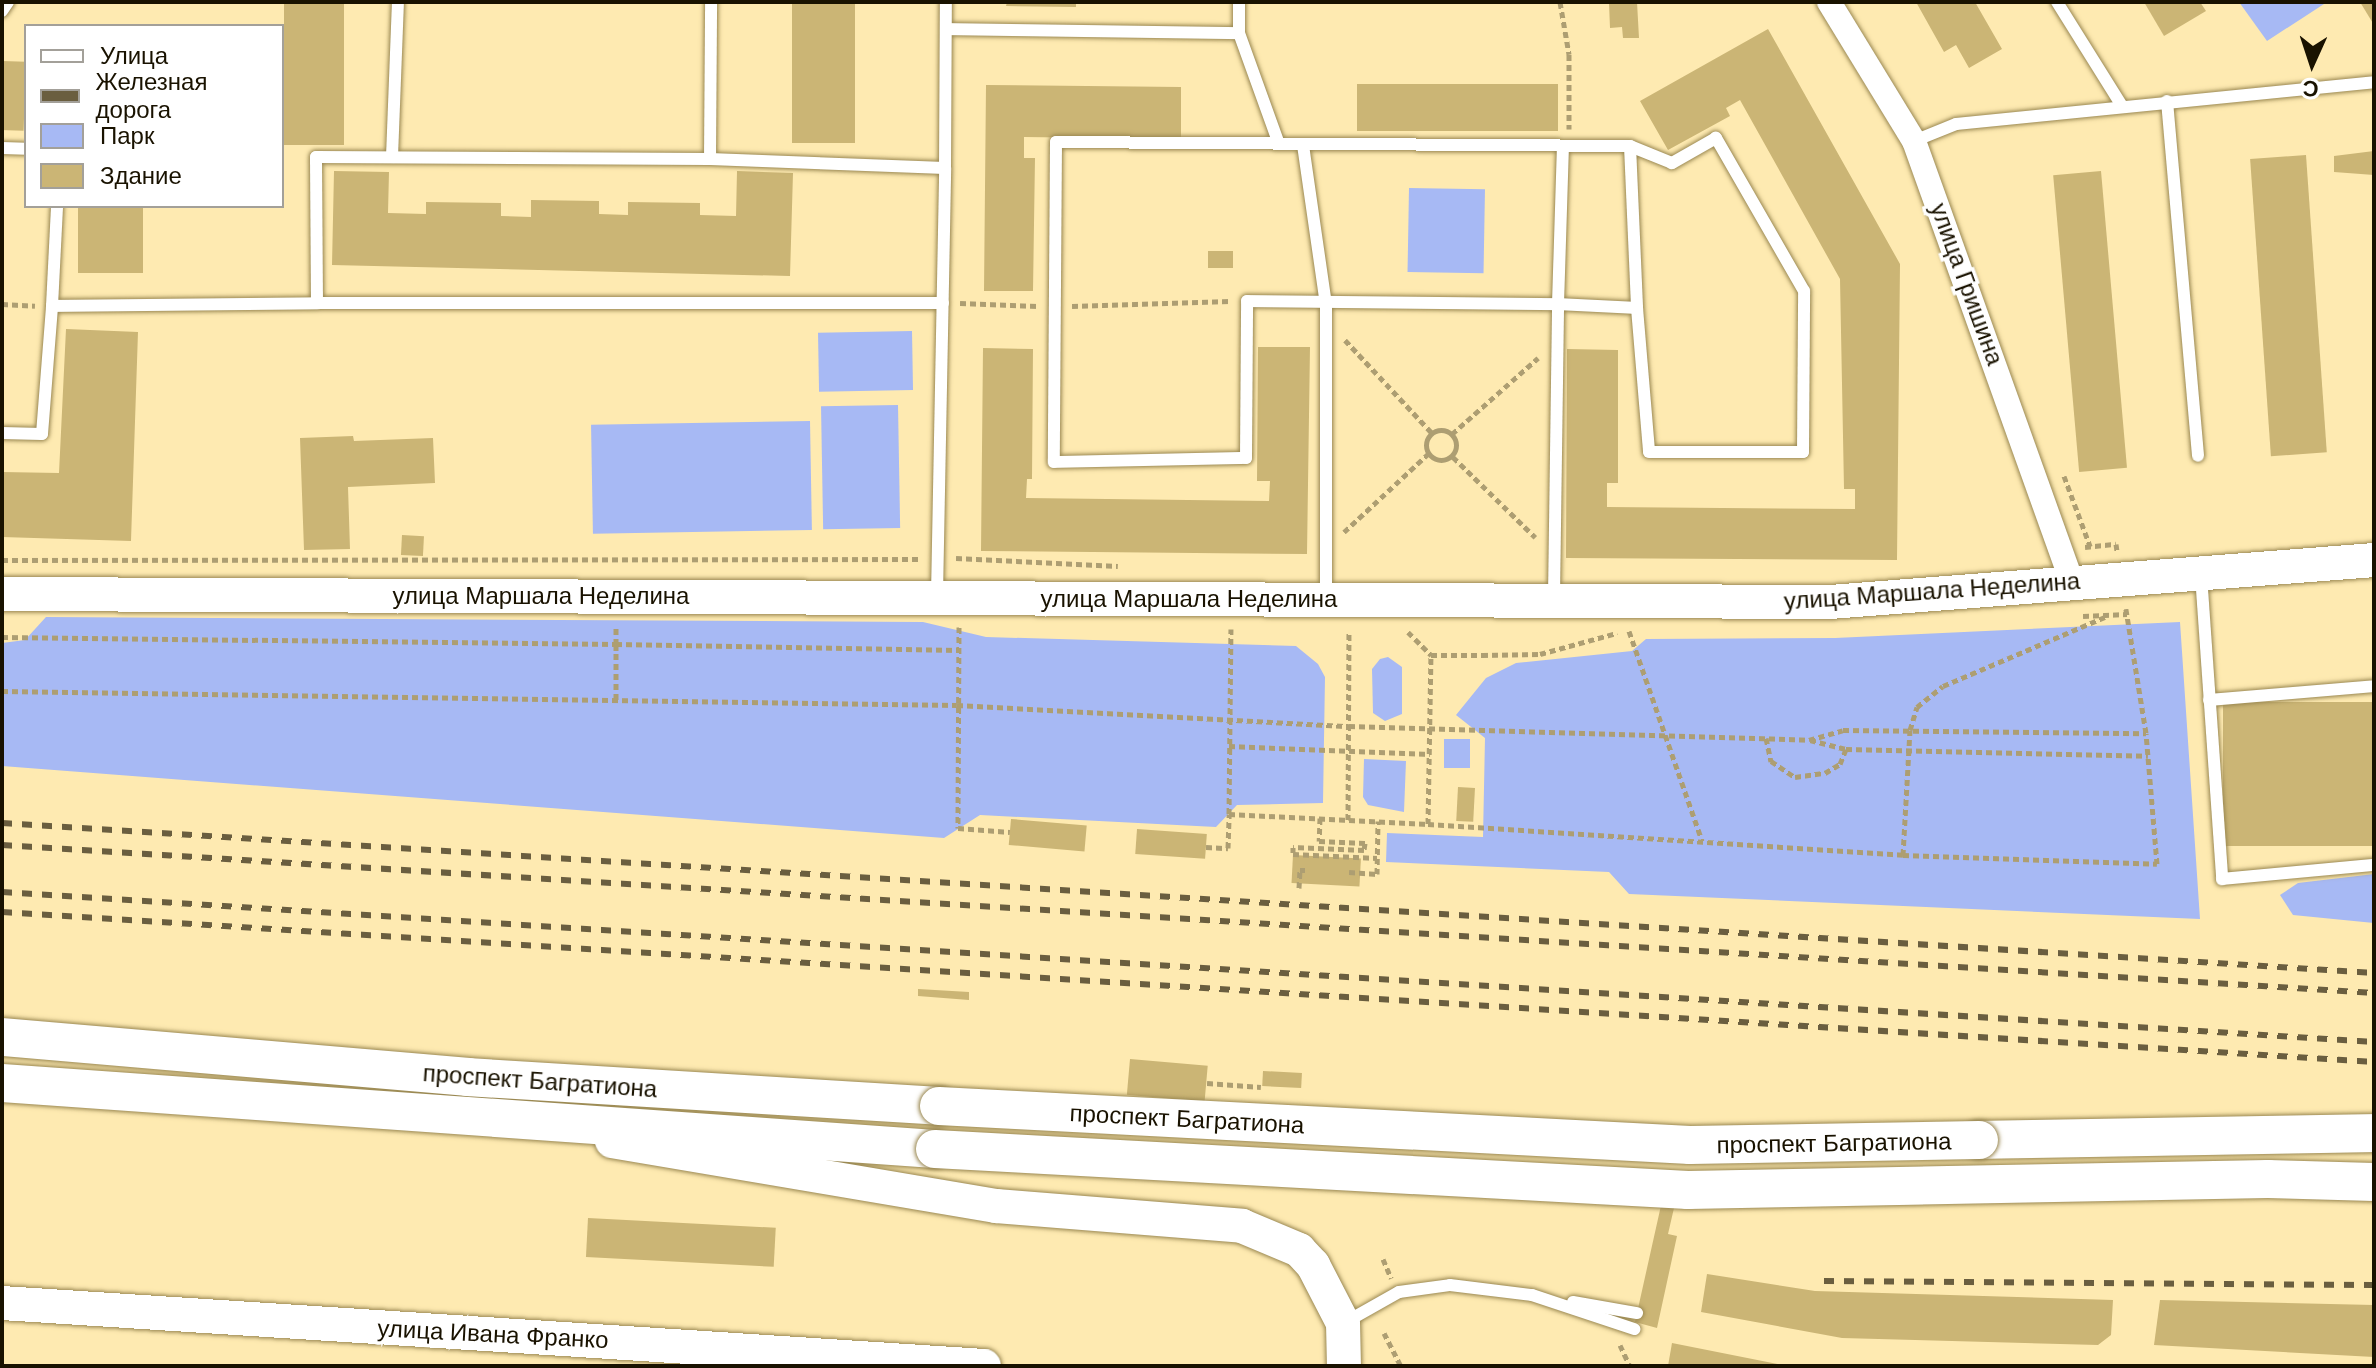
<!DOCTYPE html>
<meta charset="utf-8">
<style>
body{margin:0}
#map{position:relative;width:2376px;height:1368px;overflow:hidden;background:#feeab1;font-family:Helvetica,sans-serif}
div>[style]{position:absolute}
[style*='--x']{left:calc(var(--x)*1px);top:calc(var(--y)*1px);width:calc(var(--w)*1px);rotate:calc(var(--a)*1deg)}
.green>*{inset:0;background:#a7b9f4;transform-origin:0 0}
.building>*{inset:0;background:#cbb575;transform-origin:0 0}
.path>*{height:5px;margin-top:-2.5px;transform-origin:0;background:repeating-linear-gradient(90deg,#ad9e72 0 6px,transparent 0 10px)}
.path>.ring{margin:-2.5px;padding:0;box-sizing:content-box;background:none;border:5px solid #ad9e72;border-radius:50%}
.roads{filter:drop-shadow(0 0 2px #9a8852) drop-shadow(0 0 2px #9a8852)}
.lane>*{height:12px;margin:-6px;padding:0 6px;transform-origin:6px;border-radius:6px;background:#fff}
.street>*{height:24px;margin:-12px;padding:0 12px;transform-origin:12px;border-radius:12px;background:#fff}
.secondary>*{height:34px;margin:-17px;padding:0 17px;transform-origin:17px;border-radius:17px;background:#fff}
.primary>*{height:38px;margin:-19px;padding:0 19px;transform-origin:19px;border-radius:19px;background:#fff}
.rail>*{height:6px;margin-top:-3px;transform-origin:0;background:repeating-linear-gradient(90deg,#6a5e3f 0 10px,transparent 0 20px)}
.bridges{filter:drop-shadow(0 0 2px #9a8852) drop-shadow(0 0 2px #9a8852)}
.primary-bridge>*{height:38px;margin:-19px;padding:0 19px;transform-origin:19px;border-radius:19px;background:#fff}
span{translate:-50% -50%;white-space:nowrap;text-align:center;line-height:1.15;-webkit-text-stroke:7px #fff;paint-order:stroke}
.street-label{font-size:24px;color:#191200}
.frame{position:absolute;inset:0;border:4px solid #191200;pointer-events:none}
.legend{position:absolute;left:24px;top:24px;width:260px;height:184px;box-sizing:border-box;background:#fff;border:2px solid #a3a099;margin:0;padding:10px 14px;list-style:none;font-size:24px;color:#191200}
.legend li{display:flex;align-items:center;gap:16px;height:40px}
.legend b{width:40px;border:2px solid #a3a099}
.north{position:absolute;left:2272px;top:24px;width:80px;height:80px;-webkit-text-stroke:6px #fff;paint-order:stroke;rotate:183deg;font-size:22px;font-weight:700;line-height:32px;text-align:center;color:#191200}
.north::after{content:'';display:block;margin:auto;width:28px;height:36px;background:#191200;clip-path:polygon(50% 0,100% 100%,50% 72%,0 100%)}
</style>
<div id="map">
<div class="green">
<i style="clip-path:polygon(2239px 2px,2323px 2px,2324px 4px,2267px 41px)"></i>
<i style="left:1409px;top:188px;width:76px;height:84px;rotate:1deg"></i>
<i style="left:912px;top:331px;width:59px;height:94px;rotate:89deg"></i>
<i style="left:898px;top:405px;width:123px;height:77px;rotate:89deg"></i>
<i style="left:810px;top:421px;width:109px;height:219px;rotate:89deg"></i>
<i style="clip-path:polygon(46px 617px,923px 622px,986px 637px,1296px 646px,1318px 664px,1325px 677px,1323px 803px,1237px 805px,1216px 827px,980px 815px,944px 838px,2px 766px,2px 643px,25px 640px)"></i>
<i style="clip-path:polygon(2180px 622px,2200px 919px,1629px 894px,1609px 872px,1386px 862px,1387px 833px,1483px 837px,1485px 738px,1456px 715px,1486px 678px,1516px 663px,1632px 651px,1646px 639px,1835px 638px)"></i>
<i style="clip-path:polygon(1388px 657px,1402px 667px,1402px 714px,1385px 721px,1373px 713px,1372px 669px,1380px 659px)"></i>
<i style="left:1444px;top:739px;width:26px;height:29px"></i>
<i style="clip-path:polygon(1364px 759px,1406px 761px,1404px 812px,1368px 805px,1363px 797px)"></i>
<i style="clip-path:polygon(2374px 874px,2374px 923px,2293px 915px,2280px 895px,2298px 883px)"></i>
</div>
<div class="building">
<i style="left:284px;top:2px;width:60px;height:143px"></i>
<i style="left:792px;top:2px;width:63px;height:141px"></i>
<i style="clip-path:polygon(1007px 2px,1076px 2px,1076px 7px,1006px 6px)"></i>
<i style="clip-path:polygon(1637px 2px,1639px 38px,1623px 38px,1622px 27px,1610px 28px,1609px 3px)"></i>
<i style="clip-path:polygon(1916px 2px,1975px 2px,2002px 49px,1969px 68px,1956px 45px,1944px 52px)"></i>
<i style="clip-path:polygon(2144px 2px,2200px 2px,2206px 11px,2164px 36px)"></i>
<i style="clip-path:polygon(2360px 2px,2374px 2px,2374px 25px)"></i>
<i style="clip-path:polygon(1768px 29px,1900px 264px,1897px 560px,1566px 558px,1567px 349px,1618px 350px,1618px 483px,1607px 483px,1607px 507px,1855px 509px,1855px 489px,1844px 489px,1840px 279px,1740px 100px,1726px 108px,1730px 116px,1668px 150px,1640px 101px)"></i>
<i style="left:2px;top:61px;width:24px;height:69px;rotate:2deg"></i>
<i style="left:1357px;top:84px;width:201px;height:47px"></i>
<i style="clip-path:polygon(986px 85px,1181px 87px,1181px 139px,1024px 137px,1024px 158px,1035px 158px,1033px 291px,984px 291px)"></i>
<i style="clip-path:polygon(2374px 151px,2374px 175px,2334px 172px,2334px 156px)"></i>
<i style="left:2306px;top:155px;width:298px;height:56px;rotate:86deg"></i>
<i style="clip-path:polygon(334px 171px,389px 172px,388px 213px,426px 214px,426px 202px,501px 203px,501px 216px,531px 217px,531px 200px,599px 201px,599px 214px,628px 215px,628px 202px,700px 203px,700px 215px,736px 216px,737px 171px,793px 173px,790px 276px,332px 265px)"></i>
<i style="left:2101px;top:171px;width:298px;height:48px;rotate:85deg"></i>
<i style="left:78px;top:206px;width:65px;height:67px"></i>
<i style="left:1233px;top:251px;width:17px;height:25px;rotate:90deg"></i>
<i style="clip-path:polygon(66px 329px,138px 332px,131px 541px,2px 537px,2px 472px,59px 473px)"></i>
<i style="clip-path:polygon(1258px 347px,1310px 347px,1307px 554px,981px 551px,983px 348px,1033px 349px,1032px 479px,1027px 479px,1026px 498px,1269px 501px,1270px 481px,1257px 481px)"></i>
<i style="clip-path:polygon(353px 436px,354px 441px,433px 438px,435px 483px,348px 487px,350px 549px,304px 550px,300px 438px)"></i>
<i style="left:402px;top:535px;width:22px;height:20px;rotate:3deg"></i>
<i style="left:2374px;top:702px;width:144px;height:151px;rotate:90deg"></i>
<i style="left:1458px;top:787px;width:17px;height:34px;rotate:3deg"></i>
<i style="left:1011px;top:819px;width:76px;height:26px;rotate:5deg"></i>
<i style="left:1137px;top:829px;width:70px;height:25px;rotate:4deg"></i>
<i style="left:1293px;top:855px;width:68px;height:28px;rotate:3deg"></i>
<i style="clip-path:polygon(918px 989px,969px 992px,969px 1000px,918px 996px)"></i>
<i style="left:1130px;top:1059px;width:78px;height:36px;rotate:5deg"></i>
<i style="left:1263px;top:1071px;width:39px;height:15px;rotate:3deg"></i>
<i style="clip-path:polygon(1664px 1192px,1677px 1195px,1668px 1234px,1677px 1236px,1657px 1328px,1635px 1322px)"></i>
<i style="left:588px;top:1218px;width:188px;height:39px;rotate:3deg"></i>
<i style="clip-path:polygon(1707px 1274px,1815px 1291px,2113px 1300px,2111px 1335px,2098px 1345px,1842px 1338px,1701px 1312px)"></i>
<i style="clip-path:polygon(2160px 1300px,2374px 1305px,2374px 1357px,2154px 1345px)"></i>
<i style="clip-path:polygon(1672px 1343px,1782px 1365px,1782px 1366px,1668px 1366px)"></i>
</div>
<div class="path">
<i style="--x:1560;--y:2;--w:53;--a:80.2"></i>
<i style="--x:1569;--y:54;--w:75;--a:90"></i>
<i style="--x:960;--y:303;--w:78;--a:2.2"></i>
<i style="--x:2;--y:304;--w:33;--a:3"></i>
<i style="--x:1072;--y:306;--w:158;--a:-1.8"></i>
<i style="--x:1345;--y:340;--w:127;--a:46.9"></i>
<i class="ring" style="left:1426px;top:430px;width:25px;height:25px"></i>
<i style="--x:1452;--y:434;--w:115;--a:-41.5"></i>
<i style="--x:1453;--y:457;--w:115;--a:44.3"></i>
<i style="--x:2064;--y:476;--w:75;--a:69.6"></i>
<i style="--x:1344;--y:532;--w:115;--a:-42.9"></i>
<i style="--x:2085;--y:547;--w:31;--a:-6"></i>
<i style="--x:2116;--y:544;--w:7;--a:82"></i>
<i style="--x:956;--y:558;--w:162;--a:2.8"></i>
<i style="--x:2;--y:560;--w:916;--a:-0.06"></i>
<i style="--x:2083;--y:616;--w:44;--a:-2.6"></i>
<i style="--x:959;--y:627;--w:201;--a:90.3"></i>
<i style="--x:958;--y:828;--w:52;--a:4.4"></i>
<i style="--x:1629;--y:631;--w:222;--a:70.8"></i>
<i style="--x:1408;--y:632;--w:33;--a:45"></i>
<i style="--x:1431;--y:655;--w:51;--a:0"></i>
<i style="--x:1482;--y:655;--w:58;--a:-1"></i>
<i style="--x:1540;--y:654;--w:80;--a:-15.3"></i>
<i style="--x:2;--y:637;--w:614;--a:0.65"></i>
<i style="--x:616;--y:644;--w:17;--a:-90"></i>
<i style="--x:2;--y:691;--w:955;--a:0.84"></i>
<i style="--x:957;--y:705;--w:393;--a:3.1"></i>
<i style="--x:1349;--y:726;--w:460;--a:1.7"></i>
<i style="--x:1809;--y:740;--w:35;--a:-16"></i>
<i style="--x:1843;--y:730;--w:303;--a:0.6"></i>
<i style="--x:616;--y:700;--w:56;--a:-90"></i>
<i style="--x:616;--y:644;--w:343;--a:1"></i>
<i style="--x:1766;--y:738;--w:24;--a:78"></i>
<i style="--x:1771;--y:761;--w:29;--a:34"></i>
<i style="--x:1795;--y:777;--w:30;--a:-8"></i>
<i style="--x:1825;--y:773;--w:17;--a:-31"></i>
<i style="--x:1840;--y:764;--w:16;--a:-68"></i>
<i style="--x:1810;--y:740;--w:37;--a:14"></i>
<i style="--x:1846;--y:749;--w:302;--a:1.3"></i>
<i style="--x:1229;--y:746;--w:201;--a:2.3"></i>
<i style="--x:1229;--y:814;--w:185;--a:-89.4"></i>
<i style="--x:1320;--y:818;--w:23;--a:92"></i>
<i style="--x:1319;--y:841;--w:46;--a:2.5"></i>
<i style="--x:1365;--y:843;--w:7;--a:98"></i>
<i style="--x:1364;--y:850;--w:71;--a:-177.6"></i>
<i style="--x:1293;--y:847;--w:7;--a:90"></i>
<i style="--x:1293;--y:854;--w:84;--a:2.7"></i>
<i style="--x:1348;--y:820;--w:189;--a:-89.7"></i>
<i style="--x:1428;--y:824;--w:476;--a:3.7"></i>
<i style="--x:1903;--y:855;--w:254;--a:2"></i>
<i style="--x:2157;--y:864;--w:131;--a:-94.8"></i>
<i style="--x:2146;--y:733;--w:126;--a:-99.2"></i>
<i style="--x:1206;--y:847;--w:22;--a:3"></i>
<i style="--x:1228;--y:848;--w:34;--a:-88"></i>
<i style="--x:1229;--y:814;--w:199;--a:2.9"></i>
<i style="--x:1428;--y:824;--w:169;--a:-89"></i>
<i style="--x:1903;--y:855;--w:125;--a:-86.8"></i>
<i style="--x:1910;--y:730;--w:24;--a:-73"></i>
<i style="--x:1917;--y:707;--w:33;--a:-39"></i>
<i style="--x:1943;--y:686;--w:176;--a:-23.1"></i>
<i style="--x:1349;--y:872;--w:28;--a:4"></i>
<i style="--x:1377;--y:874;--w:53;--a:-88.9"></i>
<i style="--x:1299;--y:888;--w:18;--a:-87"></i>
<i style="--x:1300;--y:870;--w:5;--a:0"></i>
<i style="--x:1207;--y:1083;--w:54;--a:4.2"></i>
<i style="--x:1383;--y:1259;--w:21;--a:67"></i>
<i style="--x:1384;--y:1333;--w:37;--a:63"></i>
<i style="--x:1620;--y:1345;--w:23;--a:65"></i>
</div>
<div class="roads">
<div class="lane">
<i style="--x:1239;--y:2;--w:31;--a:90"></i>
<i style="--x:1239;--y:33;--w:118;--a:70.2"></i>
<i style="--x:2057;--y:2;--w:123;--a:58"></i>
<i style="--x:2;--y:11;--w:11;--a:-56"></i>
<i style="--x:946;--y:29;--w:293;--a:0.8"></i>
<i style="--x:2167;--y:101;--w:356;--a:85"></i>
<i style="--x:1914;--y:141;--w:45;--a:-22"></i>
<i style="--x:1956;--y:124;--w:420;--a:-5.7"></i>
<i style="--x:1303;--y:145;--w:161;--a:81.8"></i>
<i style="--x:1326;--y:304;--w:292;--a:90"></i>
<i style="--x:1630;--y:146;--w:162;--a:87.5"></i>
<i style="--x:2;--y:148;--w:24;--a:2"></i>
<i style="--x:392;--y:157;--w:155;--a:-87.8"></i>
<i style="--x:710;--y:159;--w:157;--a:-89.6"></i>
<i style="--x:943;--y:303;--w:626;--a:180"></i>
<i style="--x:317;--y:303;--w:146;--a:-90.4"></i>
<i style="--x:316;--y:157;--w:394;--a:0.3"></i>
<i style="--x:710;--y:159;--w:235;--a:2.2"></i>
<i style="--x:945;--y:168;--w:166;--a:-89.7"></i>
<i style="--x:52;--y:306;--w:100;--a:-87.1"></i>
<i style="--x:2;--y:433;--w:40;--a:1.4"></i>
<i style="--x:42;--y:434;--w:128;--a:-85.5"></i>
<i style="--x:52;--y:306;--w:265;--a:-0.6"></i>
<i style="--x:2201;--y:575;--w:305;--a:86"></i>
<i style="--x:2222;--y:879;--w:153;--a:-5.3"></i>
<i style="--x:937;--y:595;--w:427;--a:-88.9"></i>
<i style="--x:1554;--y:597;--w:293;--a:-89.2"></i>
<i style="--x:1558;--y:304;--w:79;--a:2.9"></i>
<i style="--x:1637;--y:308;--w:144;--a:85.2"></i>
<i style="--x:1649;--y:452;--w:154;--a:0"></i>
<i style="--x:1803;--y:452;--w:161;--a:-89.6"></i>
<i style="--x:1804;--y:291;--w:177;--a:-119.9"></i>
<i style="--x:1716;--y:138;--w:51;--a:150.4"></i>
<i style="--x:1672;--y:163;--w:45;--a:-158"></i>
<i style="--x:1630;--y:146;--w:574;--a:-179.6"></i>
<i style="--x:1056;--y:142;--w:320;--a:90.4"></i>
<i style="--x:1054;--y:462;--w:192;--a:-1.2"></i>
<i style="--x:1246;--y:458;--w:157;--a:-89.6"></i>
<i style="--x:1247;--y:301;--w:311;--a:0.6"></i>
<i style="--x:1558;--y:304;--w:157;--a:-88.2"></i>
<i style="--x:2209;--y:700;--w:166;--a:-4.8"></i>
<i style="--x:1573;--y:1302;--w:65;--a:9.8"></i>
<i style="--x:1344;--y:1323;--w:63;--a:-29.4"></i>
<i style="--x:1399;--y:1292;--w:51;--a:-7.8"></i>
<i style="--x:1450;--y:1285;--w:83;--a:7"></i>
<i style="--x:1532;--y:1295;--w:108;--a:18.4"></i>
</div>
<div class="street">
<i style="--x:1829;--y:2;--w:163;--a:58.6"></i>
<i style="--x:1914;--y:141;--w:468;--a:70.3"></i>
</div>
<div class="secondary">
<i style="--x:2;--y:594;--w:1828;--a:0.25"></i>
<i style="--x:1830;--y:602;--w:546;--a:-4.41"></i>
<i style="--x:612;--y:1141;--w:389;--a:9.6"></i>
<i style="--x:996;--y:1206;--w:247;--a:4.6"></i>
<i style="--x:1242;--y:1226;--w:62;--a:22.8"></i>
<i style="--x:1299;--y:1250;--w:21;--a:47"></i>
<i style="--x:1313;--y:1265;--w:65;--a:62.7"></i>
<i style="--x:1343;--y:1323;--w:43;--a:88.7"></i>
<i style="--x:2;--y:1303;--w:984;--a:3.67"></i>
</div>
<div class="primary">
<i style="--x:2;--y:1037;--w:467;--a:4.9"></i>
<i style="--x:467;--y:1077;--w:473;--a:3.5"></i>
<i style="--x:2;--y:1083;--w:935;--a:4.05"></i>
<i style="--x:1979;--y:1140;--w:395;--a:-1"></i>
</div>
</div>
<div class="rail">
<i style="--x:2;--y:823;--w:2377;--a:3.62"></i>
<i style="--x:2;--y:845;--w:2377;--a:3.57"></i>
<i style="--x:2;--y:892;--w:2377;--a:3.62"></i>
<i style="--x:2;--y:912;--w:2377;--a:3.62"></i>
<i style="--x:1824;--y:1281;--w:550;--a:0.42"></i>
</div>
<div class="bridges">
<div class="primary-bridge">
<i style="--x:939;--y:1106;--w:752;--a:2.97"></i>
<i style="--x:1690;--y:1145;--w:289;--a:-1"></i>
<i style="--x:935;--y:1149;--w:754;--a:3.12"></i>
<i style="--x:1688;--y:1190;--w:580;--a:-1.09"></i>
<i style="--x:2268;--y:1179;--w:106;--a:1.6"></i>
</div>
</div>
<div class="street-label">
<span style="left:1967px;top:284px;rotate:70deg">улица Гришина</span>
<span style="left:1932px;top:591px;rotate:-4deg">улица Маршала Неделина</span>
<span style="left:541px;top:596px">улица Маршала Неделина</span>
<span style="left:1189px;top:599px">улица Маршала Неделина</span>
<span style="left:540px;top:1081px;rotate:4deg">проспект Багратиона</span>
<span style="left:1187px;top:1119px;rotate:3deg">проспект Багратиона</span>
<span style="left:1834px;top:1143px;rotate:-1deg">проспект Багратиона</span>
<span style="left:493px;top:1334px;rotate:3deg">улица Ивана Франко</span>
</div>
<div class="frame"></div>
<ul class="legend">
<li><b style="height:10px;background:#fff"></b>Улица</li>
<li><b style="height:10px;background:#6a5e3f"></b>Железная дорога</li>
<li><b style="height:22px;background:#a7b9f4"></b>Парк</li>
<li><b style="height:22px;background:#cbb575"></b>Здание</li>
</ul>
<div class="north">С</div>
</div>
